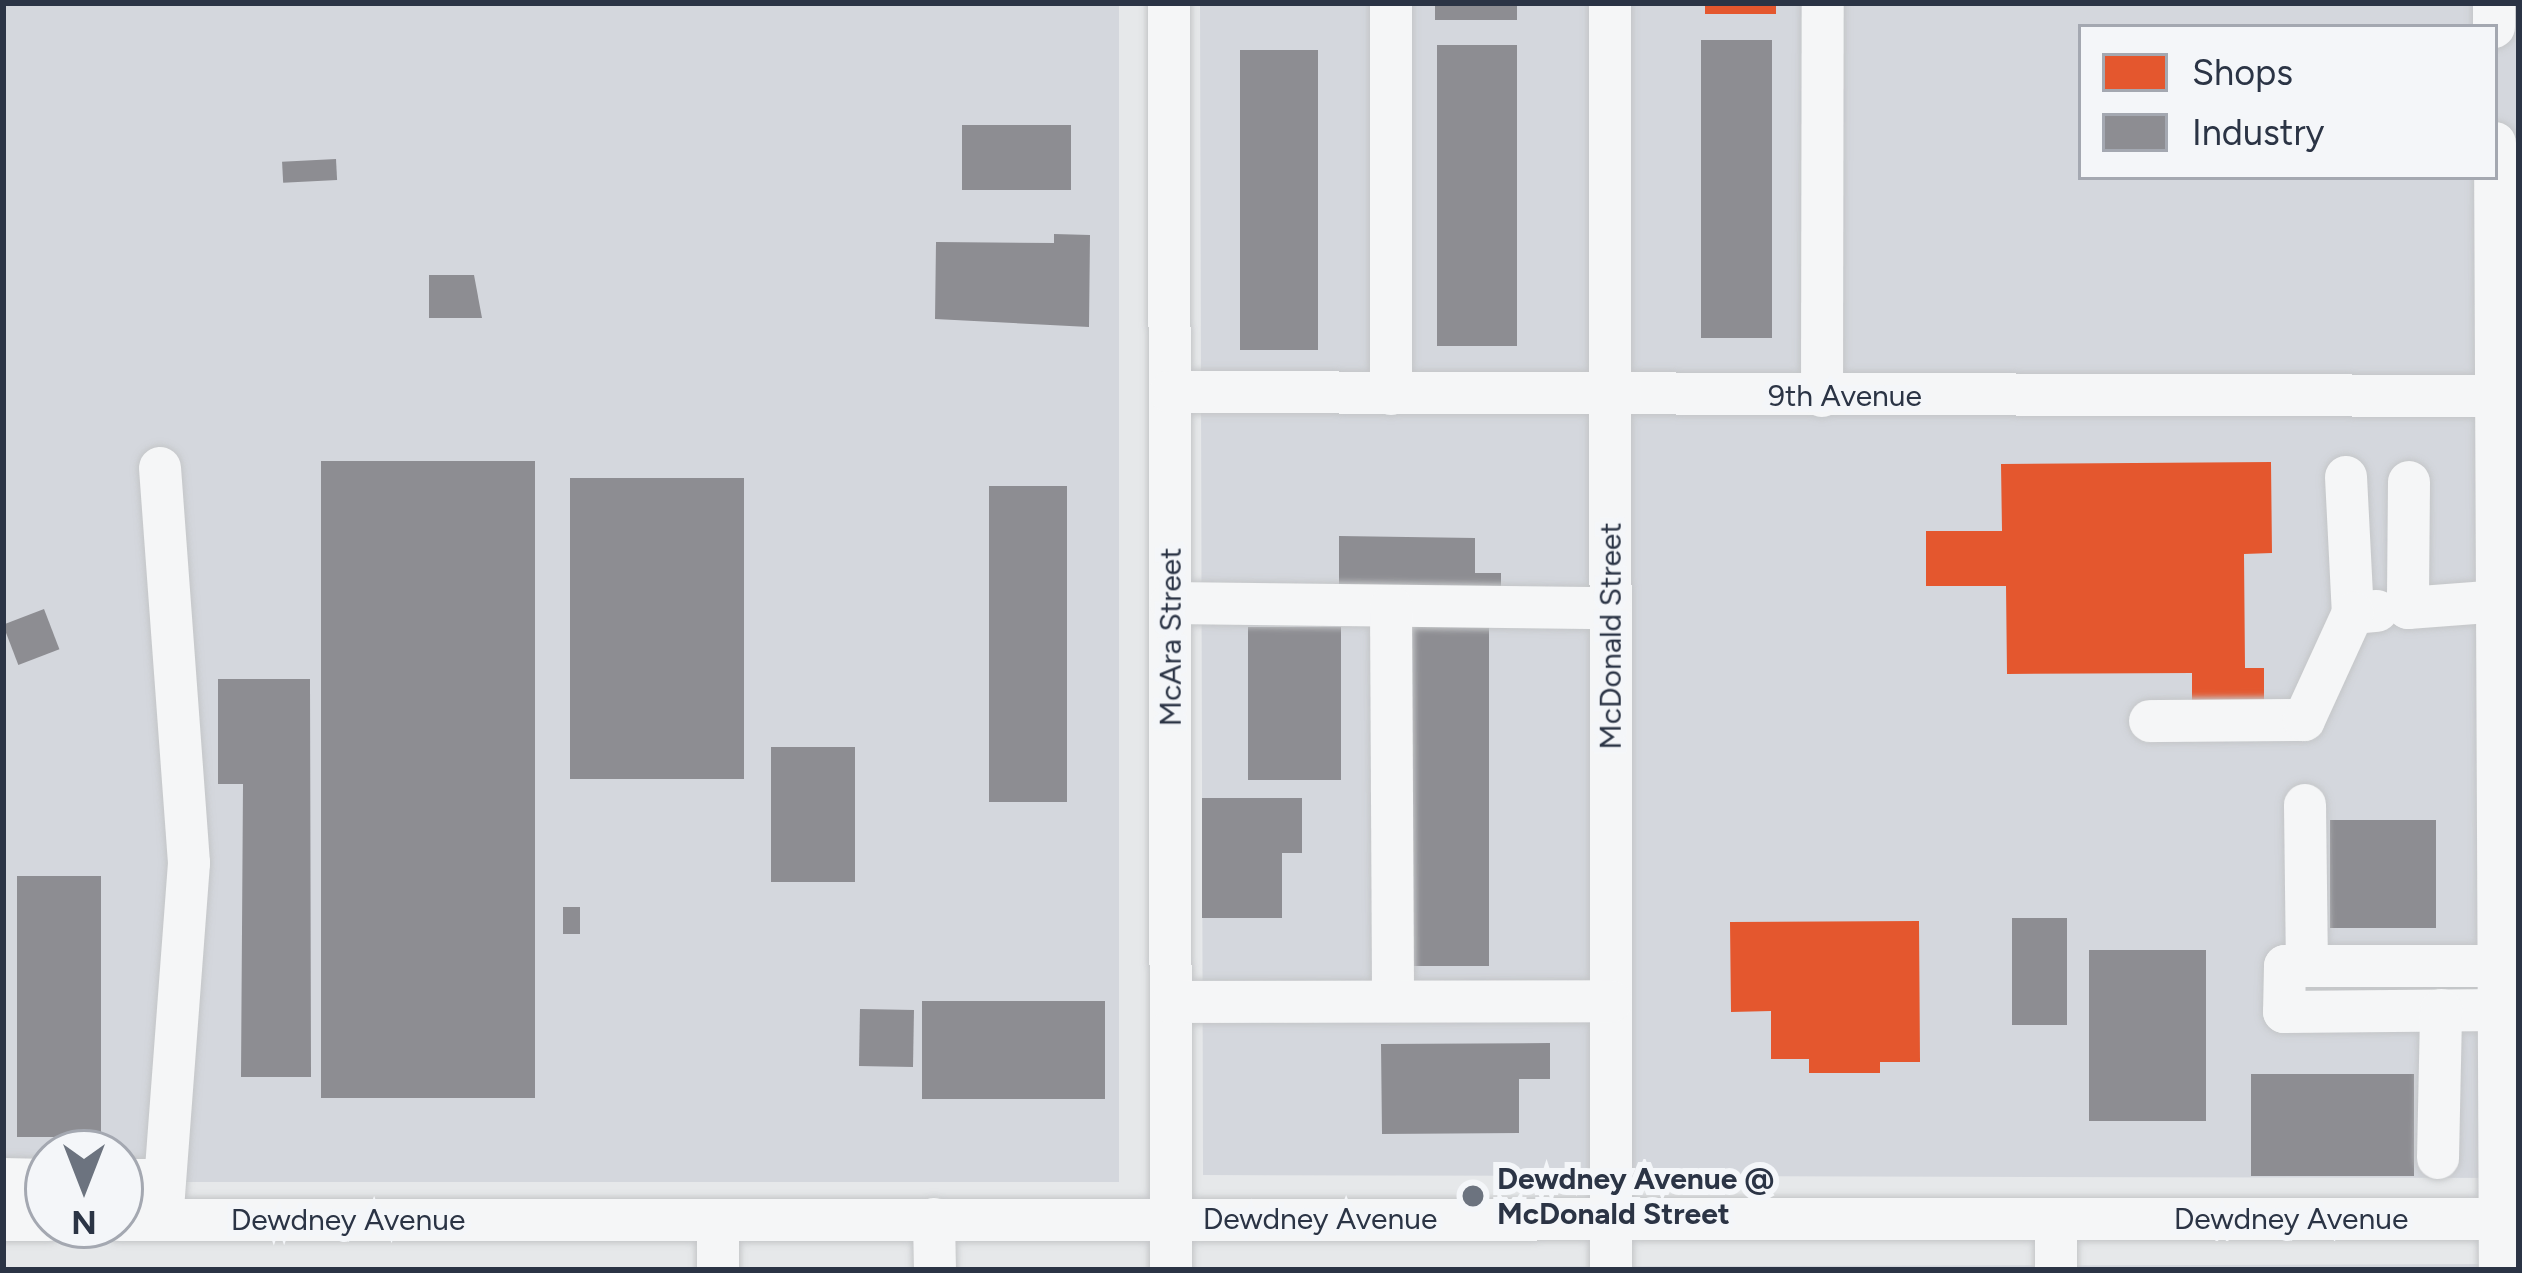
<!DOCTYPE html>
<style>
body{margin:0}
#map{position:relative;width:2522px;height:1273px;overflow:hidden;background:#e6e8ea;font-family:Figtree,sans-serif}
div>[style]{position:absolute}
[style*='--x']{left:calc(var(--x)*1px);top:calc(var(--y)*1px);width:calc(var(--w)*1px);rotate:calc(var(--a)*1deg)}
.built>*{inset:0;background:#d4d7dd}
.shops>*{inset:0;background:#e4572e;transform-origin:0 0}
.industry>*{inset:0;background:#8d8d92;transform-origin:0 0}
.roads{filter:drop-shadow(0 0 3px #c4c6c8) drop-shadow(0 0 3px #c4c6c8)}
.minor>*{height:42px;margin:-21px;padding:0 21px;transform-origin:21px;border-radius:21px;background:#f5f6f7}
.dots>*{width:33px;height:33px;translate:-50% -50%;box-sizing:border-box;border:6px solid #f4f6f9;border-radius:50%}
span{translate:-50% -50%;white-space:nowrap;text-align:center;line-height:1.15;-webkit-text-stroke:12px #f4f6f9;paint-order:stroke}
.street-label{font-size:30px;color:#2b3445}
.poi-label{font-size:30px;color:#2b3445;font-weight:700}
.left{translate:0 -50%;text-align:left}
.frame{position:absolute;inset:0;border:6px solid #2b3445;pointer-events:none}
.legend{position:absolute;left:2078px;top:24px;width:420px;height:156px;box-sizing:border-box;background:#f4f6f9;border:3px solid #a4a8b1;margin:0;padding:15px 21px;list-style:none;font-size:36px;color:#2b3445}
.legend li{display:flex;align-items:center;gap:24px;height:60px}
.legend b{width:60px;border:3px solid #a4a8b1}
.north{position:absolute;left:24px;top:1129px;width:120px;height:120px;box-sizing:border-box;background:#f4f6f9;border:3px solid #a4a8b1;border-radius:50%;rotate:180deg;font-size:33px;font-weight:700;line-height:48px;text-align:center;color:#2b3445}
.north::after{content:'';display:block;margin:auto;width:42px;height:54px;background:#6c737f;clip-path:polygon(50% 0,100% 100%,50% 72%,0 100%)}
</style>
<div id="map">
<div class="built">
<i style="clip-path:polygon(3px 3px,1119px 3px,1119px 1182px,120px 1182px,120px 1153px,48px 1153px,48px 1182px,3px 1182px)"></i>
<i style="clip-path:polygon(evenodd,1200px 3px,2519px 3px,2519px 1178px,1203px 1175px,1200px 3px,2081px 27px,2495px 27px,2495px 177px,2081px 177px,2081px 27px)"></i>
<i style="clip-path:polygon(2519px 1264px,2519px 1270px,398px 1270px)"></i>
</div>
<div class="shops">
<i style="left:1705px;top:3px;width:71px;height:11px"></i>
<i style="clip-path:polygon(2271px 462px,2272px 553px,2244px 554px,2245px 668px,2264px 668px,2264px 708px,2192px 708px,2192px 673px,2007px 674px,2006px 586px,1926px 586px,1926px 531px,2002px 531px,2001px 464px)"></i>
<i style="clip-path:polygon(1919px 921px,1920px 1062px,1880px 1062px,1880px 1073px,1809px 1073px,1809px 1059px,1771px 1059px,1771px 1011px,1731px 1012px,1730px 922px)"></i>
</div>
<div class="industry">
<i style="left:1435px;top:3px;width:82px;height:17px"></i>
<i style="left:1701px;top:40px;width:71px;height:298px"></i>
<i style="left:1437px;top:45px;width:80px;height:301px"></i>
<i style="left:1240px;top:50px;width:78px;height:300px"></i>
<i style="left:1071px;top:125px;width:65px;height:109px;rotate:90deg"></i>
<i style="left:336px;top:159px;width:21px;height:54px;rotate:87deg"></i>
<i style="clip-path:polygon(1054px 234px,1090px 235px,1089px 327px,935px 319px,936px 242px,1054px 243px)"></i>
<i style="clip-path:polygon(429px 275px,474px 275px,482px 318px,429px 318px)"></i>
<i style="left:321px;top:461px;width:214px;height:637px"></i>
<i style="left:570px;top:478px;width:174px;height:301px"></i>
<i style="left:989px;top:486px;width:78px;height:316px"></i>
<i style="clip-path:polygon(1339px 536px,1475px 538px,1475px 573px,1501px 573px,1501px 591px,1339px 592px)"></i>
<i style="left:44px;top:609px;width:43px;height:44px;rotate:69deg"></i>
<i style="left:1489px;top:623px;width:343px;height:78px;rotate:90deg"></i>
<i style="left:1248px;top:627px;width:93px;height:153px"></i>
<i style="clip-path:polygon(218px 679px,310px 679px,311px 1077px,241px 1077px,243px 784px,218px 784px)"></i>
<i style="left:771px;top:747px;width:84px;height:135px"></i>
<i style="clip-path:polygon(1202px 798px,1302px 798px,1302px 853px,1282px 853px,1282px 918px,1202px 918px)"></i>
<i style="left:2330px;top:820px;width:106px;height:108px"></i>
<i style="left:17px;top:876px;width:84px;height:261px"></i>
<i style="left:563px;top:907px;width:17px;height:27px"></i>
<i style="left:2012px;top:918px;width:55px;height:107px"></i>
<i style="left:2089px;top:950px;width:117px;height:171px"></i>
<i style="left:922px;top:1001px;width:183px;height:98px"></i>
<i style="left:860px;top:1009px;width:54px;height:57px;rotate:1deg"></i>
<i style="clip-path:polygon(1550px 1043px,1550px 1079px,1519px 1079px,1519px 1133px,1382px 1134px,1381px 1044px)"></i>
<i style="left:2251px;top:1074px;width:163px;height:102px"></i>
</div>
<div class="roads">
<div class="minor">
<i style="--x:1169;--y:3;--w:1267;--a:89.91"></i>
<i style="--x:1391;--y:3;--w:391;--a:90"></i>
<i style="--x:1610;--y:3;--w:1267;--a:89.95"></i>
<i style="--x:2494;--y:3;--w:24;--a:90"></i>
<i style="--x:2495;--y:143;--w:1127;--a:89.75"></i>
<i style="--x:1170;--y:392;--w:1349;--a:0.17"></i>
<i style="--x:1822;--y:396;--w:393;--a:-89.9"></i>
<i style="--x:160;--y:468;--w:396;--a:85.8"></i>
<i style="--x:189;--y:863;--w:358;--a:94.3"></i>
<i style="--x:2346;--y:477;--w:136;--a:87.1"></i>
<i style="--x:2353;--y:613;--w:24;--a:-5"></i>
<i style="--x:2409;--y:482;--w:126;--a:90.5"></i>
<i style="--x:2408;--y:608;--w:93;--a:-4.3"></i>
<i style="--x:1171;--y:603;--w:439;--a:0.7"></i>
<i style="--x:1391;--y:606;--w:395;--a:89.7"></i>
<i style="--x:2150;--y:721;--w:154;--a:-0.4"></i>
<i style="--x:2304;--y:720;--w:118;--a:-65.4"></i>
<i style="--x:2305;--y:805;--w:161;--a:89.3"></i>
<i style="--x:2501;--y:966;--w:216;--a:180"></i>
<i style="--x:2285;--y:966;--w:46;--a:91.2"></i>
<i style="--x:2284;--y:1012;--w:217;--a:-0.5"></i>
<i style="--x:1172;--y:1002;--w:439;--a:-0.1"></i>
<i style="--x:2438;--y:1158;--w:148;--a:-88.8"></i>
<i style="--x:3;--y:1179;--w:45;--a:1.3"></i>
<i style="--x:120;--y:1180;--w:44;--a:0"></i>
<i style="--x:934;--y:1219;--w:51;--a:88.9"></i>
<i style="--x:2056;--y:1219;--w:51;--a:90"></i>
<i style="--x:3;--y:1220;--w:45;--a:0"></i>
<i style="--x:120;--y:1220;--w:2399;--a:-0.02"></i>
<i style="--x:718;--y:1270;--w:50;--a:-90"></i>
</div>
</div>
<div class="dots">
<i style="left:1473px;top:1196px;background:#6c737f"></i>
</div>
<div class="street-label">
<span style="left:1845px;top:396px">9th Avenue</span>
<span style="left:1611px;top:636px;rotate:-90deg">McDonald Street</span>
<span style="left:1171px;top:637px;rotate:-90deg">McAra Street</span>
<span style="left:1320px;top:1219px">Dewdney Avenue</span>
<span style="left:2291px;top:1219px">Dewdney Avenue</span>
<span style="left:348px;top:1220px">Dewdney Avenue</span>
</div>
<div class="poi-label">
<span class="left" style="left:1497px;top:1196px">Dewdney Avenue @<br>McDonald Street</span>
</div>
<div class="frame"></div>
<ul class="legend">
<li><b style="height:33px;background:#e4572e"></b>Shops</li>
<li><b style="height:33px;background:#8d8d92"></b>Industry</li>
</ul>
<div class="north">N</div>
</div>
